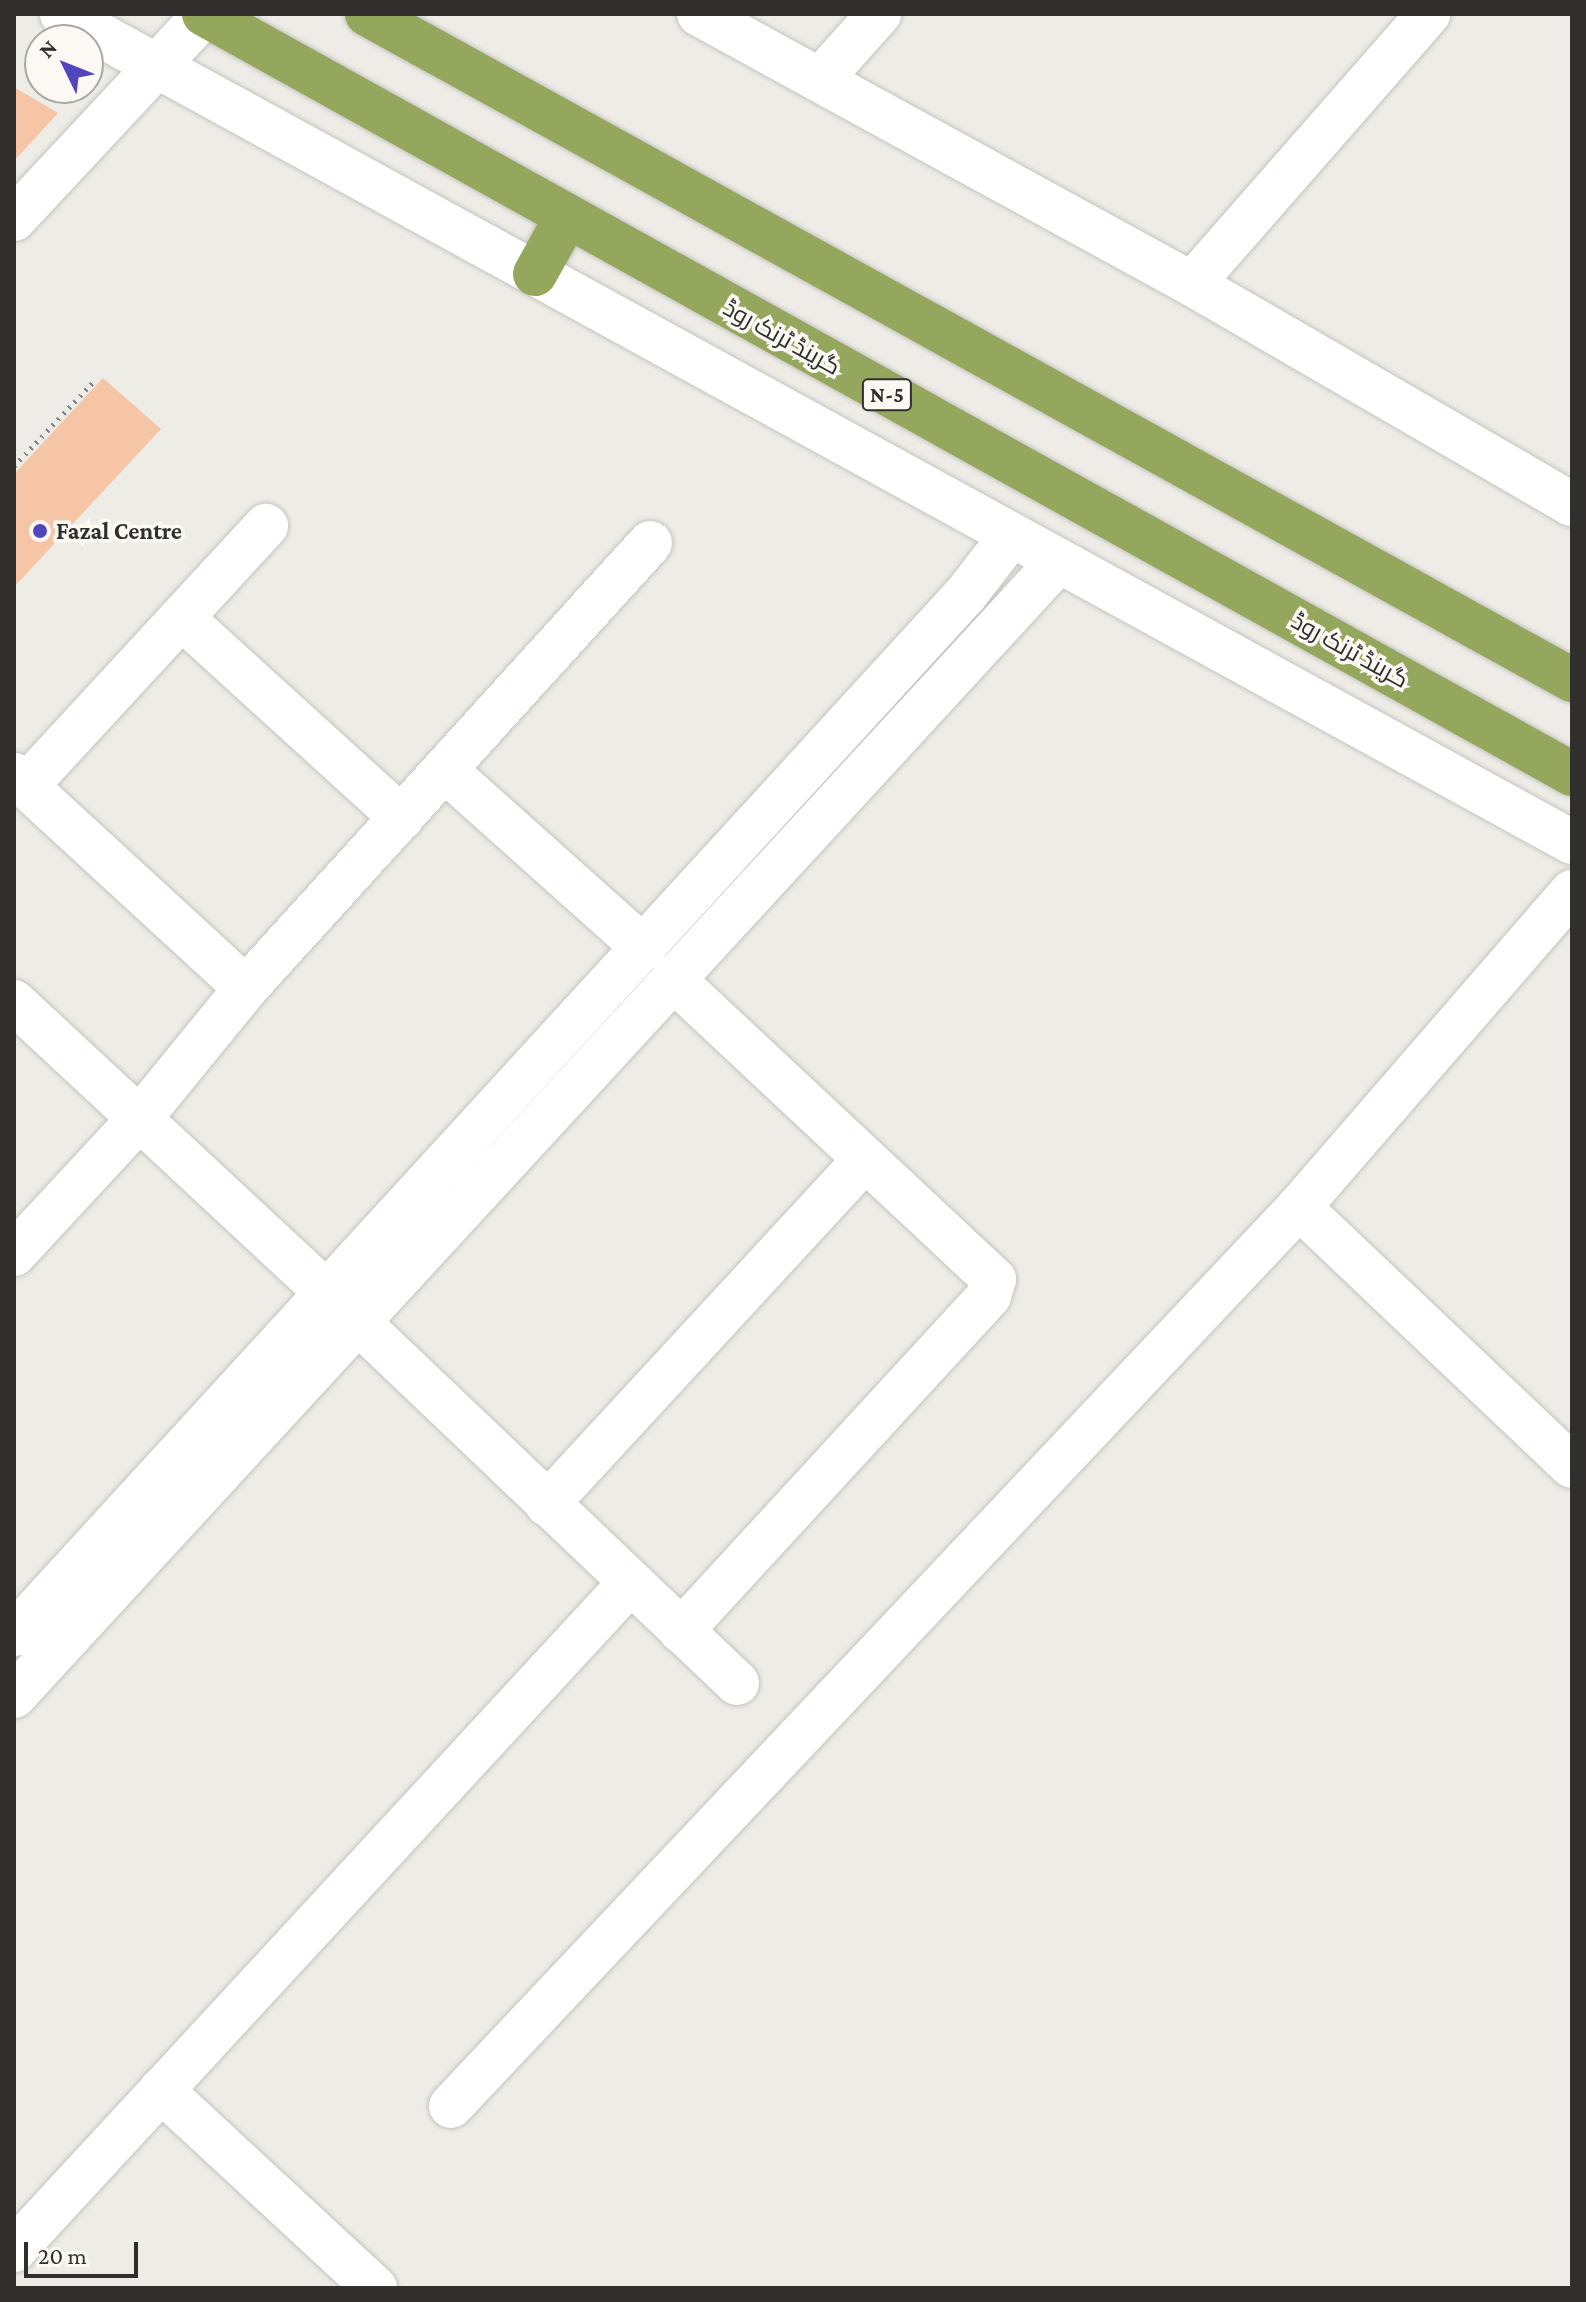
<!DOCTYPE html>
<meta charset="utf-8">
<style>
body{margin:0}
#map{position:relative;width:1586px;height:2302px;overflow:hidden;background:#eeece6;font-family:"Crimson Pro",Cairo,serif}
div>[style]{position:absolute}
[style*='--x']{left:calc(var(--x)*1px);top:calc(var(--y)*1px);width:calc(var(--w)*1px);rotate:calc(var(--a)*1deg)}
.building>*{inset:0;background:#f5c5a6}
.path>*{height:5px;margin-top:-2.5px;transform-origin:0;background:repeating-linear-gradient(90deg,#878581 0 2px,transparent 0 8px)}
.roads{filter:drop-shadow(0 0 2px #c5c3be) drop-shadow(0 0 2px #c5c3be)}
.minor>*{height:44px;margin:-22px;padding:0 22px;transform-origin:22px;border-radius:22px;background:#fff}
.highway>*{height:44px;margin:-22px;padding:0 22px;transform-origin:22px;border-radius:22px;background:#94a75d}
.dots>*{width:22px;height:22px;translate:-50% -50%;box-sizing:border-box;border:4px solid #fcf9f4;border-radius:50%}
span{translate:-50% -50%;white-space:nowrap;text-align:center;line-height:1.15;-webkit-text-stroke:7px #fcf9f4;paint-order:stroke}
.shield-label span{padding:2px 6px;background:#fcf9f4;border:2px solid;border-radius:6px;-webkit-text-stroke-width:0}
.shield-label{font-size:22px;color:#302f2d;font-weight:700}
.street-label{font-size:24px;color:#302f2d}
.poi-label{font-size:24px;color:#302f2d;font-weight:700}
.left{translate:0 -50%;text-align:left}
.frame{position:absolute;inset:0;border:16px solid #302f2d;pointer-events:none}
.north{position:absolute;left:24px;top:24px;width:80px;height:80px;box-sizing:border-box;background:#fcf9f4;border:2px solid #aaa8a4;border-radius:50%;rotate:313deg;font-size:22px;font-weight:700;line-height:32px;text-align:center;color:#302f2d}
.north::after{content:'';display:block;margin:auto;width:28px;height:36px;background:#5146be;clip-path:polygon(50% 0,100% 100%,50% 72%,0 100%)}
.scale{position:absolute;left:24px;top:2242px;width:114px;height:36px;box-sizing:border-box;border:4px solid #302f2d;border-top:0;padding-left:10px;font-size:24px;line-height:28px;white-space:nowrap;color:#302f2d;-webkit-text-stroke:6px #fcf9f4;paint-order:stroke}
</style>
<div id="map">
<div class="building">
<i style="clip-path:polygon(14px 87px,58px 113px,14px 161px)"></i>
<i style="clip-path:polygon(103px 378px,161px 429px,14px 587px,14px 474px)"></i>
</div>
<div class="path">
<i style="--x:14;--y:466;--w:117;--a:-46.7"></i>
</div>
<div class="roads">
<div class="minor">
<i style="--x:62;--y:14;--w:1722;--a:28.74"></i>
<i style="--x:699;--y:14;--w:562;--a:28.71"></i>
<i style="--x:1192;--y:284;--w:439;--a:30.1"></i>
<i style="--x:820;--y:80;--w:89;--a:-48.2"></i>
<i style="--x:14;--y:219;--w:280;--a:-47"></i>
<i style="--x:1192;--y:284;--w:359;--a:-48.8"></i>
<i style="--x:182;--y:618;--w:297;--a:42.3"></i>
<i style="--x:446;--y:771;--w:266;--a:41.8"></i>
<i style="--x:14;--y:775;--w:315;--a:42.6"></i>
<i style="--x:26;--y:786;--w:354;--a:-47.3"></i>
<i style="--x:675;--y:981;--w:437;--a:43.1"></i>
<i style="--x:994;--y:1279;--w:18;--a:106"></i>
<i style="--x:989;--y:1296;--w:455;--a:132.6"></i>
<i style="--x:14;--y:1002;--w:429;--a:42.9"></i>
<i style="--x:1299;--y:1207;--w:376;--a:43.5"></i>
<i style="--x:14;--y:1254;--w:185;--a:-47.2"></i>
<i style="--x:140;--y:1118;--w:168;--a:-50.8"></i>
<i style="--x:246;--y:988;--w:601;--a:-47.76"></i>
<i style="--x:359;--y:1323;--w:522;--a:43.6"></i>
<i style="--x:547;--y:1504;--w:469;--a:-47.3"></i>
<i style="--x:14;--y:1634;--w:1410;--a:-47.53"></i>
<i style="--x:966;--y:594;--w:72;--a:-52.3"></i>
<i style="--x:14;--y:1696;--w:1540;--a:-47.37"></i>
<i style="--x:161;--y:2090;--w:292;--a:42.8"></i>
<i style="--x:451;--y:2106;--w:1236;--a:-46.67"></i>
<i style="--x:1299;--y:1207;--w:417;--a:-49.1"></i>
<i style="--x:14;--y:2250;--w:907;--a:-47.28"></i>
</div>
<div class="highway">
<i style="--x:204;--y:14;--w:1565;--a:29.05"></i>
<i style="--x:367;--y:14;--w:1377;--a:28.93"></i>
<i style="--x:535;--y:274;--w:64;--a:-61"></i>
</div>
</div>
<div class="dots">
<i style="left:40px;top:531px;background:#5146be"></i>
</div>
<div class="shield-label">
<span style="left:887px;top:395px">N-5</span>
</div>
<div class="street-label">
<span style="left:782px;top:337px;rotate:29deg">گرینڈ ٹرنک روڈ</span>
<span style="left:1350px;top:650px;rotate:29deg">گرینڈ ٹرنک روڈ</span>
</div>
<div class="poi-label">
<span class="left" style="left:56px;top:531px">Fazal Centre</span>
</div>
<div class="frame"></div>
<div class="north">N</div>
<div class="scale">20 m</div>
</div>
